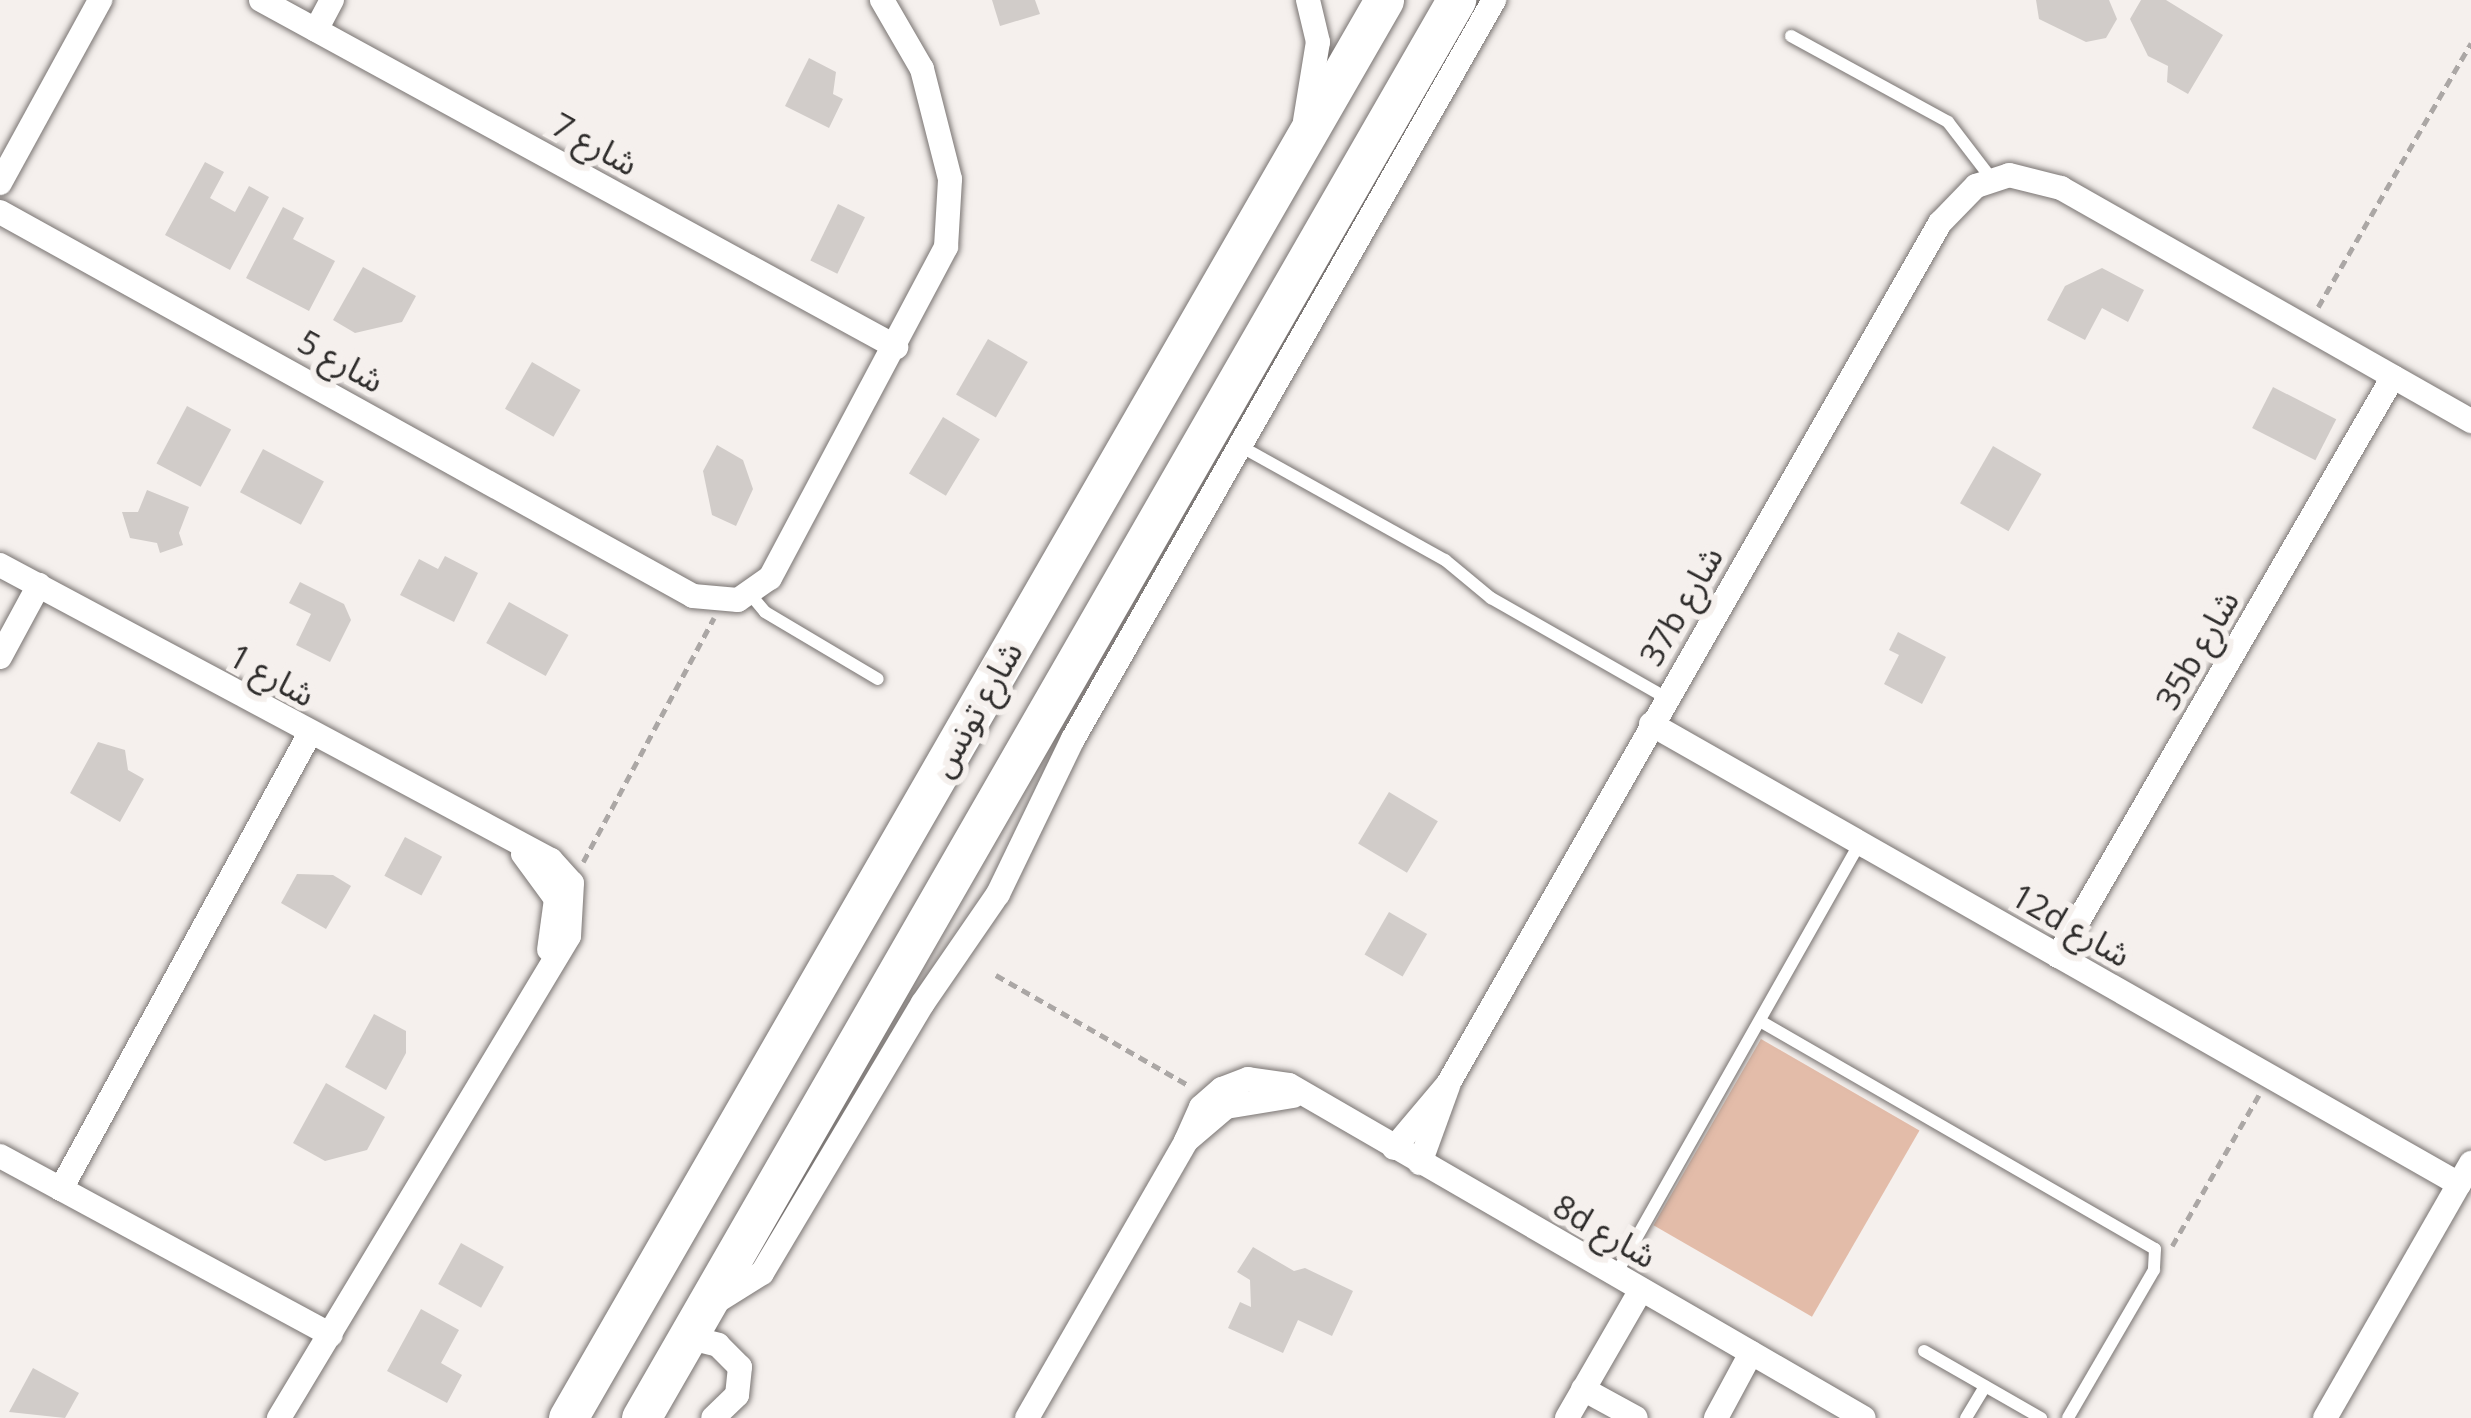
<!DOCTYPE html>
<meta charset="utf-8">
<style>
body{margin:0}
#map{position:relative;width:2471px;height:1418px;overflow:hidden;background:#f5f0ed;font-family:"Open Sans","Noto Sans Arabic",sans-serif}
div>[style]{position:absolute}
[style*='--x']{left:calc(var(--x)*1px);top:calc(var(--y)*1px);width:calc(var(--w)*1px);rotate:calc(var(--a)*1deg)}
.green>*{inset:0;background:#e3bca9;transform-origin:0 0}
.building>*{inset:0;background:#d1ccc9;transform-origin:0 0}
.path>*{height:4.5px;margin-top:-2.25px;transform-origin:0;background:repeating-linear-gradient(90deg,#aba7a5 0 9px,transparent 0 15px)}
.roads{filter:drop-shadow(0 0 3px #797472) drop-shadow(0 0 3px #797472)}
.service>*{height:12px;margin:-6px;padding:0 6px;transform-origin:6px;border-radius:6px;background:#fff}
.minor>*{height:24px;margin:-12px;padding:0 12px;transform-origin:12px;border-radius:12px;background:#fff}
.primary>*{height:39px;margin:-19.5px;padding:0 19.5px;transform-origin:19.5px;border-radius:19.5px;background:#fff}
span{translate:-50% -50%;white-space:nowrap;text-align:center;line-height:1.15;-webkit-text-stroke:12px #f5f0ed;paint-order:stroke}
.street-label{font-size:33px;color:#2e2c2b}
</style>
<div id="map">
<div class="green">
<i style="left:1761px;top:1039px;width:183px;height:215px;rotate:30deg"></i>
</div>
<div class="building">
<i style="clip-path:polygon(992px 0,1035px 0,1040px 14px,1000px 26px)"></i>
<i style="clip-path:polygon(2036px 0,2109px 0,2117px 19px,2106px 38px,2086px 42px,2039px 19px)"></i>
<i style="clip-path:polygon(2141px 0,2166px 0,2223px 35px,2188px 94px,2167px 82px,2168px 66px,2148px 56px,2130px 19px)"></i>
<i style="clip-path:polygon(809px 58px,836px 72px,833px 94px,843px 99px,829px 128px,785px 106px)"></i>
<i style="clip-path:polygon(205px 162px,224px 172px,210px 198px,235px 212px,249px 186px,269px 197px,230px 270px,165px 235px)"></i>
<i style="left:838px;top:204px;width:30px;height:63px;rotate:26deg"></i>
<i style="clip-path:polygon(283px 207px,304px 218px,293px 239px,335px 261px,309px 311px,246px 278px)"></i>
<i style="clip-path:polygon(363px 267px,416px 296px,402px 322px,355px 333px,333px 320px)"></i>
<i style="clip-path:polygon(2102px 268px,2144px 290px,2128px 322px,2102px 308px,2085px 340px,2047px 320px,2065px 286px)"></i>
<i style="left:988px;top:339px;width:46px;height:64px;rotate:30deg"></i>
<i style="left:532px;top:362px;width:56px;height:54px;rotate:30deg"></i>
<i style="left:2273px;top:387px;width:71px;height:46px;rotate:27deg"></i>
<i style="left:187px;top:406px;width:50px;height:65px;rotate:28deg"></i>
<i style="left:943px;top:417px;width:43px;height:66px;rotate:31deg"></i>
<i style="clip-path:polygon(717px 445px,743px 460px,753px 489px,736px 526px,712px 515px,703px 471px)"></i>
<i style="left:1993px;top:446px;width:56px;height:66px;rotate:30deg"></i>
<i style="left:263px;top:449px;width:69px;height:49px;rotate:28deg"></i>
<i style="clip-path:polygon(147px 490px,189px 507px,179px 533px,183px 545px,160px 553px,157px 543px,130px 538px,122px 512px,138px 512px)"></i>
<i style="clip-path:polygon(445px 556px,478px 573px,454px 622px,400px 595px,419px 559px,438px 569px)"></i>
<i style="clip-path:polygon(300px 582px,344px 604px,351px 620px,330px 662px,296px 645px,311px 614px,289px 603px)"></i>
<i style="left:509px;top:602px;width:68px;height:47px;rotate:29deg"></i>
<i style="clip-path:polygon(1898px 632px,1946px 657px,1922px 704px,1884px 684px,1899px 655px,1889px 650px)"></i>
<i style="clip-path:polygon(98px 742px,125px 750px,128px 770px,144px 779px,120px 822px,70px 793px)"></i>
<i style="left:1389px;top:792px;width:57px;height:60px;rotate:31deg"></i>
<i style="left:405px;top:837px;width:42px;height:44px;rotate:28deg"></i>
<i style="clip-path:polygon(297px 874px,333px 875px,351px 886px,326px 929px,281px 903px)"></i>
<i style="left:1389px;top:912px;width:44px;height:49px;rotate:30deg"></i>
<i style="clip-path:polygon(374px 1014px,406px 1031px,406px 1053px,386px 1090px,345px 1067px)"></i>
<i style="clip-path:polygon(326px 1083px,385px 1117px,367px 1150px,325px 1161px,293px 1143px)"></i>
<i style="left:461px;top:1243px;width:49px;height:47px;rotate:29deg"></i>
<i style="clip-path:polygon(1253px 1247px,1294px 1271px,1305px 1268px,1353px 1291px,1332px 1336px,1298px 1320px,1283px 1353px,1228px 1328px,1240px 1302px,1251px 1307px,1250px 1280px,1237px 1272px)"></i>
<i style="clip-path:polygon(421px 1309px,459px 1330px,441px 1363px,462px 1375px,447px 1403px,387px 1371px)"></i>
<i style="clip-path:polygon(33px 1368px,79px 1393px,65px 1418px,9px 1412px)"></i>
</div>
<div class="path">
<i style="--x:2318;--y:307;--w:305;--a:-59.9"></i>
<i style="--x:583;--y:862;--w:277;--a:-61.8"></i>
<i style="--x:996;--y:975;--w:224;--a:29.8"></i>
<i style="--x:2172;--y:1246;--w:174;--a:-60.1"></i>
</div>
<div class="roads">
<div class="service">
<i style="--x:1791;--y:36;--w:179;--a:28.7"></i>
<i style="--x:1948;--y:122;--w:71;--a:52.5"></i>
<i style="--x:1240;--y:446;--w:235;--a:29.1"></i>
<i style="--x:1445;--y:560;--w:60;--a:39.6"></i>
<i style="--x:1491;--y:598;--w:202;--a:29.7"></i>
<i style="--x:750;--y:594;--w:23;--a:50"></i>
<i style="--x:765;--y:612;--w:131;--a:30.7"></i>
<i style="--x:1760;--y:1021;--w:456;--a:30"></i>
<i style="--x:2155;--y:1249;--w:21;--a:93"></i>
<i style="--x:2154;--y:1270;--w:171;--a:120.2"></i>
<i style="--x:1616;--y:1274;--w:495;--a:-60.5"></i>
<i style="--x:1924;--y:1351;--w:135;--a:29.8"></i>
<i style="--x:1966;--y:1418;--w:37;--a:-59"></i>
</div>
<div class="minor">
<i style="--x:261;--y:0;--w:724;--a:28.65"></i>
<i style="--x:316;--y:30;--w:34;--a:-62"></i>
<i style="--x:1305;--y:121;--w:80;--a:-80.7"></i>
<i style="--x:1318;--y:42;--w:43;--a:-103.4"></i>
<i style="--x:0;--y:183;--w:209;--a:-61.3"></i>
<i style="--x:0;--y:212;--w:792;--a:28.99"></i>
<i style="--x:693;--y:596;--w:45;--a:5.1"></i>
<i style="--x:738;--y:600;--w:39;--a:-35"></i>
<i style="--x:770;--y:578;--w:375;--a:-62"></i>
<i style="--x:946;--y:247;--w:68;--a:-86.6"></i>
<i style="--x:950;--y:179;--w:114;--a:-104.3"></i>
<i style="--x:922;--y:69;--w:80;--a:-120.1"></i>
<i style="--x:0;--y:565;--w:625;--a:28.16"></i>
<i style="--x:551;--y:860;--w:31;--a:48"></i>
<i style="--x:572;--y:883;--w:53;--a:93.2"></i>
<i style="--x:569;--y:936;--w:563;--a:121.03"></i>
<i style="--x:0;--y:657;--w:82;--a:-61.6"></i>
<i style="--x:1651;--y:724;--w:930;--a:29.65"></i>
<i style="--x:523;--y:854;--w:56;--a:53.7"></i>
<i style="--x:556;--y:899;--w:51;--a:97.8"></i>
<i style="--x:2058;--y:956;--w:669;--a:-59.95"></i>
<i style="--x:1186;--y:1141;--w:37;--a:-66"></i>
<i style="--x:1201;--y:1107;--w:28;--a:-41"></i>
<i style="--x:1222;--y:1089;--w:28;--a:-21"></i>
<i style="--x:1248;--y:1079;--w:41;--a:8.3"></i>
<i style="--x:1289;--y:1085;--w:664;--a:30.08"></i>
<i style="--x:1394;--y:1148;--w:84;--a:-49.8"></i>
<i style="--x:1448;--y:1084;--w:992;--a:-60.26"></i>
<i style="--x:1940;--y:223;--w:52;--a:-45.8"></i>
<i style="--x:1976;--y:186;--w:35;--a:-18"></i>
<i style="--x:2009;--y:175;--w:54;--a:14"></i>
<i style="--x:2061;--y:188;--w:472;--a:29.6"></i>
<i style="--x:0;--y:1156;--w:376;--a:28.4"></i>
<i style="--x:1420;--y:1163;--w:82;--a:-70"></i>
<i style="--x:61;--y:1189;--w:520;--a:-61.36"></i>
<i style="--x:706;--y:1308;--w:66;--a:-32"></i>
<i style="--x:762;--y:1273;--w:314;--a:-59.2"></i>
<i style="--x:923;--y:1003;--w:132;--a:-55.5"></i>
<i style="--x:998;--y:894;--w:172;--a:-64.2"></i>
<i style="--x:1073;--y:739;--w:851;--a:-60.33"></i>
<i style="--x:687;--y:1337;--w:32;--a:14"></i>
<i style="--x:718;--y:1345;--w:31;--a:45"></i>
<i style="--x:740;--y:1367;--w:28;--a:96"></i>
<i style="--x:737;--y:1395;--w:33;--a:136"></i>
<i style="--x:1583;--y:1389;--w:60;--a:28.7"></i>
<i style="--x:1027;--y:1418;--w:319;--a:-60.1"></i>
<i style="--x:1186;--y:1141;--w:52;--a:-40.4"></i>
<i style="--x:1226;--y:1107;--w:68;--a:-9.3"></i>
<i style="--x:1567;--y:1418;--w:148;--a:-60"></i>
<i style="--x:1716;--y:1418;--w:74;--a:-61.7"></i>
<i style="--x:2325;--y:1418;--w:294;--a:-60.2"></i>
</div>
<div class="primary">
<i style="--x:568;--y:1418;--w:1636;--a:-60.08"></i>
<i style="--x:641;--y:1418;--w:1636;--a:-60.11"></i>
</div>
</div>
<div class="street-label">
<span style="left:595px;top:144px;rotate:29deg">شارع 7</span>
<span style="left:341px;top:361px;rotate:29deg">شارع 5</span>
<span style="left:1681px;top:606px;rotate:-60deg">37b شارع</span>
<span style="left:2197px;top:650px;rotate:-60deg">35b شارع</span>
<span style="left:272px;top:675px;rotate:29deg">شارع 1</span>
<span style="left:976px;top:709px;rotate:-60deg">شارع تونس</span>
<span style="left:2071px;top:925px;rotate:30deg">12d شارع</span>
<span style="left:1605px;top:1231px;rotate:30deg">8d شارع</span>
</div>
</div>
